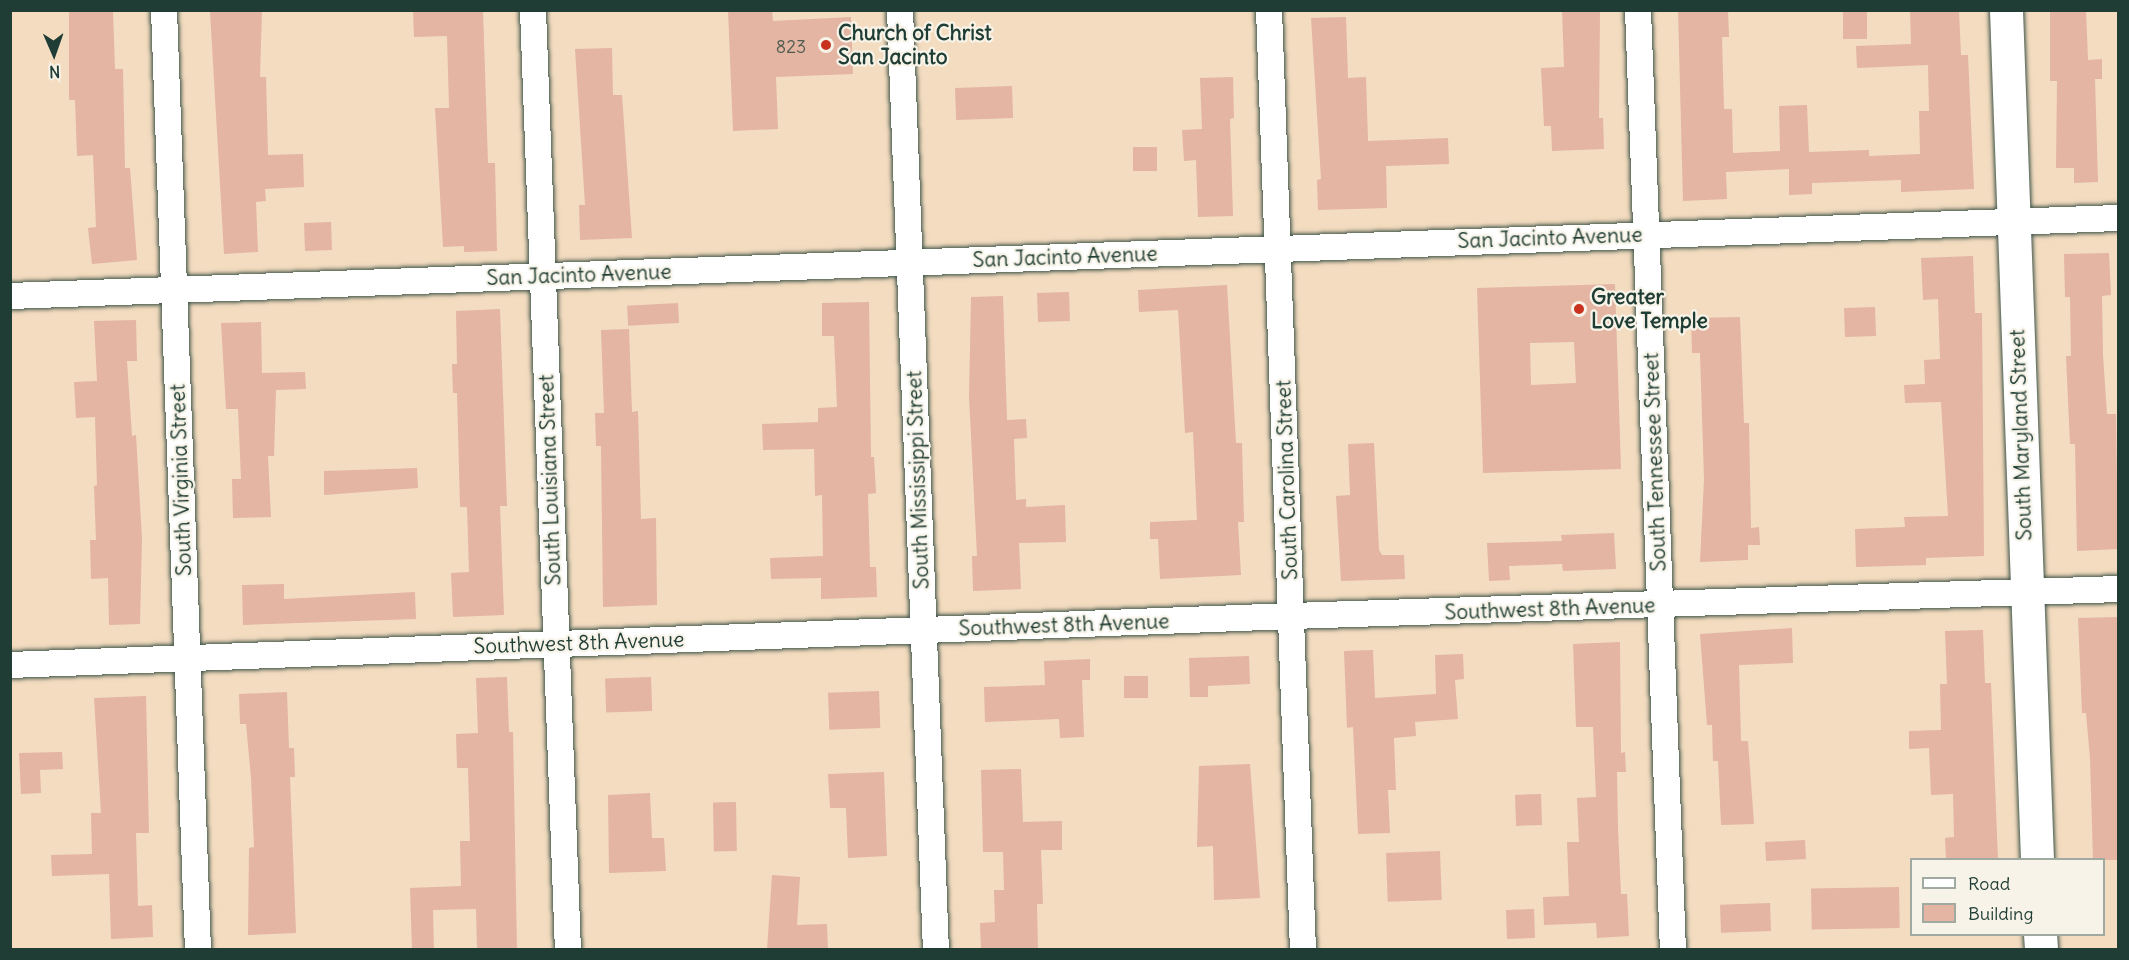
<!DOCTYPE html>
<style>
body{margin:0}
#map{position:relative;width:2129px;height:960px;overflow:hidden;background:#f4dcc0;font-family:Delius,sans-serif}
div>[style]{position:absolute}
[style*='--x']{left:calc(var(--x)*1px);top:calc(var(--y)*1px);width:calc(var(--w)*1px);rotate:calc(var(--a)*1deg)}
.building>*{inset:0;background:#e3b5a2;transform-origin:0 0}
.roads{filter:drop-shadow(0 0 2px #3f5549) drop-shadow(0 0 2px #3f5549)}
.street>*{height:26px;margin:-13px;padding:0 13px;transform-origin:13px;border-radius:13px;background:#fff}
.secondary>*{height:33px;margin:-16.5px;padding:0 16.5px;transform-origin:16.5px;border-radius:16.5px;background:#fff}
.dots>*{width:16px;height:16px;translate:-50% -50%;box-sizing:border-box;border:3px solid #f7f3e8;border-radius:50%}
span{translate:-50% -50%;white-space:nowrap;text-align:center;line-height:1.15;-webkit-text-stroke:4.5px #f7f3e8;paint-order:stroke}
.number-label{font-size:18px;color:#505b50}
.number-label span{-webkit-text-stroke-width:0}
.poi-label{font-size:21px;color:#1f3d34;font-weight:700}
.left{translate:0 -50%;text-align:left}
.street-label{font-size:21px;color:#1f3d34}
.frame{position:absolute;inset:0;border:12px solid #1f3d34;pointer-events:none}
.legend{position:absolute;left:1910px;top:858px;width:195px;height:78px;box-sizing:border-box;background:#f7f3e8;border:2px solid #a1aaa0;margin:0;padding:8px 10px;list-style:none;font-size:18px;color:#1f3d34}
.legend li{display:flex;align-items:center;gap:12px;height:30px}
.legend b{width:30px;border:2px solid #a1aaa0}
.north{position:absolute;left:24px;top:24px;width:60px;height:60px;-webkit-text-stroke:4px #f7f3e8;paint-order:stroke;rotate:178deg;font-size:16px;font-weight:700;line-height:24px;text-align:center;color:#1f3d34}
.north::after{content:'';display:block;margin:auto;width:21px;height:27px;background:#1f3d34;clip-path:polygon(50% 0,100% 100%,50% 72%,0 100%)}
</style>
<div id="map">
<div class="building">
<i style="clip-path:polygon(69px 10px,113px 10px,115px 69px,123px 69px,125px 168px,130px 168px,137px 260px,92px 264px,88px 228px,96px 227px,93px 155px,77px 156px,75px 100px,69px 100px)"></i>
<i style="clip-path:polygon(262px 10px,260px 77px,266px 77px,268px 155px,303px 154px,304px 187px,265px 189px,266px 201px,256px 202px,258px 252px,224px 254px,210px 11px)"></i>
<i style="clip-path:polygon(413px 10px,483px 10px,488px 163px,495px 163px,497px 251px,464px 252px,464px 246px,443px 247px,435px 108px,449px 108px,447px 36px,414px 37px)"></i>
<i style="clip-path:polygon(728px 10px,772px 10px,773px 21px,851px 17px,853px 74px,776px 77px,778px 129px,733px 131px)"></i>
<i style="clip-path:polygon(1562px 10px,1600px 10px,1599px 118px,1603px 118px,1604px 149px,1552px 151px,1551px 126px,1544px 126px,1541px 68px,1564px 67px)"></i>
<i style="clip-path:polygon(1678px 10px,1728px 10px,1729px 37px,1722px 37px,1724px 109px,1732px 109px,1733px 153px,1780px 151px,1779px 106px,1807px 105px,1809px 152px,1869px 150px,1869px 156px,1920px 154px,1919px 111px,1929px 111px,1928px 65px,1857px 68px,1856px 46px,1911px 44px,1910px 10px,1959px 10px,1961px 55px,1968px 55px,1974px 189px,1901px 192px,1901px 180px,1812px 183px,1812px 194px,1789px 195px,1789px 169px,1726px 172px,1727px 199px,1683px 201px)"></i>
<i style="left:1843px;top:10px;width:24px;height:29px"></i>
<i style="clip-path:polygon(2050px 10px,2086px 10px,2088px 60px,2102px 59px,2102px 79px,2095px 79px,2098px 182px,2074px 183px,2074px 168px,2056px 168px,2057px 81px,2050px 81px)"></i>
<i style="clip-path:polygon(1346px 17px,1348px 78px,1366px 77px,1368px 141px,1448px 138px,1449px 164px,1386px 166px,1387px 208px,1318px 210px,1317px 180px,1321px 179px,1311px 18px)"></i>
<i style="clip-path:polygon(612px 48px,613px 95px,622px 95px,632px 238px,580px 240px,579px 205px,585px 205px,575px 49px)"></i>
<i style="clip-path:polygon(1233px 77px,1234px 118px,1230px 119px,1233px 216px,1198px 217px,1196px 160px,1184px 161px,1182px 130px,1202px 129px,1200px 78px)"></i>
<i style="left:1012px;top:86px;width:32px;height:57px;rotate:88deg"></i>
<i style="left:1133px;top:147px;width:24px;height:24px"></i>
<i style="left:331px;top:222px;width:28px;height:27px;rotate:88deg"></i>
<i style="clip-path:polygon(2109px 253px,2111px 295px,2102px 296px,2103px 355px,2107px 414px,2116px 414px,2118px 549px,2077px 551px,2075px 444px,2070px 444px,2066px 356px,2071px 356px,2070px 297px,2065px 297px,2064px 254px)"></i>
<i style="clip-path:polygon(1973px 256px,1975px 313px,1982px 313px,1984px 556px,1926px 558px,1926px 565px,1856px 567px,1855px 529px,1905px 527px,1904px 517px,1948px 516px,1941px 402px,1905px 403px,1904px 385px,1925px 384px,1924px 360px,1940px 359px,1938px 299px,1923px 300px,1921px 258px)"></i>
<i style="clip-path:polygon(evenodd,1615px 284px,1621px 469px,1483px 473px,1477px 288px,1615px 284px,1574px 342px,1576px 383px,1531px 385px,1530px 343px,1574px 342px)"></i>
<i style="clip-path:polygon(1227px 285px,1236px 443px,1242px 443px,1244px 522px,1238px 522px,1241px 575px,1160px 579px,1158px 539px,1150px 539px,1150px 522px,1197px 520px,1193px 432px,1185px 433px,1178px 310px,1139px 312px,1138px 290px)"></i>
<i style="left:1069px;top:292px;width:29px;height:32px;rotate:88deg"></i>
<i style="clip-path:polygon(1003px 296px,1007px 420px,1026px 419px,1027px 438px,1014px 439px,1016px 500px,1026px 499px,1026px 507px,1065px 505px,1066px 542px,1019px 543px,1021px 589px,973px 591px,972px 556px,977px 556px,969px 396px,971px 297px)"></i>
<i style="clip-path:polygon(869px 302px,871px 457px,874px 457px,876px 493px,868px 494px,870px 567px,876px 567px,877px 597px,821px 599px,821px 578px,771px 579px,770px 558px,823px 556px,822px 495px,815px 496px,814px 449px,763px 450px,762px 424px,818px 422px,818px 408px,837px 407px,834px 336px,822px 336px,822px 303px)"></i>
<i style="left:678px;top:303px;width:20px;height:51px;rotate:87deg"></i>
<i style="left:1875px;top:307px;width:29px;height:31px;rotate:88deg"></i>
<i style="clip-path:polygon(500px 309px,507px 506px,500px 506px,504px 615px,453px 617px,451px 573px,469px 572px,467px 507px,460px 507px,457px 393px,453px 393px,452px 364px,457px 364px,456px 311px)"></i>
<i style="clip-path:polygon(1740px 317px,1744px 423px,1749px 423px,1751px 528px,1759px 527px,1760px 545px,1748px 545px,1748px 560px,1700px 562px,1704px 479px,1700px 353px,1692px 353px,1691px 318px)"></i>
<i style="clip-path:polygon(136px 320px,137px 361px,127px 361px,132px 436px,136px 435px,142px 539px,140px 624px,109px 625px,108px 578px,91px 579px,90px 540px,96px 540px,94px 486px,97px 485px,95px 417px,76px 418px,74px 382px,97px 381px,94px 321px)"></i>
<i style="clip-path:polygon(261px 322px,262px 373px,305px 372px,306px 389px,276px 390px,274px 456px,268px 456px,271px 517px,233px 518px,232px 479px,241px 479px,238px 409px,226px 409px,221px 323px)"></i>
<i style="clip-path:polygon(629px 329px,632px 412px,638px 411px,641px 519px,656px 518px,657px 605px,603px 607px,601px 446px,596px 446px,595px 413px,604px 413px,601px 330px)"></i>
<i style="clip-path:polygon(1374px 443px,1379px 550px,1382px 555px,1404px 555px,1405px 579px,1341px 581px,1336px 496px,1350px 495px,1348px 444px)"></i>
<i style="clip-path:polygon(417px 468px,418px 488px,324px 495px,324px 471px)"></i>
<i style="clip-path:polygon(1614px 533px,1616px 569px,1563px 571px,1562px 564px,1509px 566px,1510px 580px,1489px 581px,1487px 543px,1562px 541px,1561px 535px)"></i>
<i style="clip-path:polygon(284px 584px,284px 599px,415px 592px,416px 619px,243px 625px,242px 585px)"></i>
<i style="clip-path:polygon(2118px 617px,2118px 860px,2093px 860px,2090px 758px,2086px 713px,2082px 713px,2078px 618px)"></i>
<i style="clip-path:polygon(1792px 628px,1793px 663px,1739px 665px,1741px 741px,1748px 741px,1754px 824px,1721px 825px,1718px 761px,1713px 761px,1712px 725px,1707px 725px,1700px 634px)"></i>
<i style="clip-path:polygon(1983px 630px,1985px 683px,1991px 683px,1998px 860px,1946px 860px,1945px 838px,1954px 837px,1953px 794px,1931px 795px,1929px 748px,1909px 749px,1909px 731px,1941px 730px,1940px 684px,1947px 684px,1945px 631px)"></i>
<i style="clip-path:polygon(1620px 642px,1621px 753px,1625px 752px,1626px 772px,1617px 772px,1618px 829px,1621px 894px,1627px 894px,1629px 936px,1597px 938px,1596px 923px,1544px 925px,1543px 897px,1569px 896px,1567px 842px,1579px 842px,1577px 798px,1596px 797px,1593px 727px,1576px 727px,1573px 644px)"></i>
<i style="clip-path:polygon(1373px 650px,1375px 698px,1436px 694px,1435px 655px,1463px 654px,1464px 679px,1455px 680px,1458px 719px,1415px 722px,1416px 736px,1394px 738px,1396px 790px,1388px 790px,1390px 833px,1358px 834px,1353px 727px,1347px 728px,1344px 651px)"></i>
<i style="clip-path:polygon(1249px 656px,1250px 684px,1208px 686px,1208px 697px,1190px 697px,1189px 658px)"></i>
<i style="clip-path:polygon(1090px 659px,1090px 680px,1082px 680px,1084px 737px,1060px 738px,1059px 719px,985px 722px,984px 687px,1045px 685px,1044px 661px)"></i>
<i style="left:1148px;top:676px;width:22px;height:24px;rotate:90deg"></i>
<i style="clip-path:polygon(507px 677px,509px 732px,513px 732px,517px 950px,477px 950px,476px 909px,433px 910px,434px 950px,412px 950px,410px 888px,461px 886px,460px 841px,470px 841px,468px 768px,457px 768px,456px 734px,478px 733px,476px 678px)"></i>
<i style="left:651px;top:677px;width:34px;height:46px;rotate:88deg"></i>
<i style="left:879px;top:691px;width:37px;height:51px;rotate:88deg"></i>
<i style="clip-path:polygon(287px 692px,289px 748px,294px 748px,295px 777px,290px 777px,296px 933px,248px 935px,249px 848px,254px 847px,251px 778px,246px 724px,240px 724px,239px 694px)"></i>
<i style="clip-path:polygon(146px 696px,149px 833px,136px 833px,138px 906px,152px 905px,153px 937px,111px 939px,109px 874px,52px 876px,51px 855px,92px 854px,91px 813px,101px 813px,94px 698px)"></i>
<i style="clip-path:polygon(62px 752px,63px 769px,40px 770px,41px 793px,21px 794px,19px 753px)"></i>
<i style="clip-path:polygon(1250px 764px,1260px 898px,1214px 900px,1213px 846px,1197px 847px,1199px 766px)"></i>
<i style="clip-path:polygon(1021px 769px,1023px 822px,1062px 821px,1062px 850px,1041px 850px,1043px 904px,1037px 904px,1038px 950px,981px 950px,980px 923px,995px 922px,994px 890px,1004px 890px,1003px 852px,983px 852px,981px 770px)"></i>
<i style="clip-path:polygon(884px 772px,887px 856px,848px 858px,846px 808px,830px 808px,828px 774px)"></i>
<i style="clip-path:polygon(650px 793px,652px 838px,664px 838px,666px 871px,609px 873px,608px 795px)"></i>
<i style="left:1541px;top:794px;width:31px;height:26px;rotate:88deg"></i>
<i style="left:736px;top:802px;width:49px;height:23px;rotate:89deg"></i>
<i style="left:1805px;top:840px;width:19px;height:40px;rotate:87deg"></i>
<i style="left:1440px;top:851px;width:49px;height:54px;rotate:88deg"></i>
<i style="clip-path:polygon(772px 875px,800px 877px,797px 925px,827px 924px,828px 950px,767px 950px)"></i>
<i style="left:1899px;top:887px;width:41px;height:88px;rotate:89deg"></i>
<i style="left:1770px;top:903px;width:28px;height:50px;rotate:88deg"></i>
<i style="left:1534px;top:909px;width:29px;height:28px;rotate:88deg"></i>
</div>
<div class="roads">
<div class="street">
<i style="--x:164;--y:10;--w:941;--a:87.93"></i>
<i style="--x:533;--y:10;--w:941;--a:87.87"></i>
<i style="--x:900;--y:10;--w:941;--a:87.81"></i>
<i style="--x:1269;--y:10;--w:941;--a:87.93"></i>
<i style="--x:1638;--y:10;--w:941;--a:87.87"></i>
<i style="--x:10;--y:296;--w:2109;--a:-2.12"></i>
<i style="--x:10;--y:665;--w:1283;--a:-2.19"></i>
<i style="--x:1292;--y:616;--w:826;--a:-1.87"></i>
</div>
<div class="secondary">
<i style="--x:2006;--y:10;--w:851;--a:87.91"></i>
<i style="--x:2040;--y:934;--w:16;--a:86"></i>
</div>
</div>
<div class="dots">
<i style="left:826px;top:45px;background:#c8321e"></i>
<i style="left:1579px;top:309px;background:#c8321e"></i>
</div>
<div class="number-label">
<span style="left:791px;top:47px">823</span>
</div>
<div class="poi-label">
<span class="left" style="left:838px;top:45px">Church of Christ<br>San Jacinto</span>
<span class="left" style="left:1591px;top:309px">Greater<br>Love Temple</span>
</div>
<div class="street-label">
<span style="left:1550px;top:238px;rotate:-2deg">San Jacinto Avenue</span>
<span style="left:1065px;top:257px;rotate:-2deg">San Jacinto Avenue</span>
<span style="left:579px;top:275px;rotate:-2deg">San Jacinto Avenue</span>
<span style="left:2021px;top:435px;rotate:-92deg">South Maryland Street</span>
<span style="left:1655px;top:462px;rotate:-92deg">South Tennessee Street</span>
<span style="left:181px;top:480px;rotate:-92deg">South Virginia Street</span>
<span style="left:550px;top:480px;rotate:-92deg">South Louisiana Street</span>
<span style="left:918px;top:480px;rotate:-92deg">South Mississippi Street</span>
<span style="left:1287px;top:480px;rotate:-92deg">South Carolina Street</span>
<span style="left:1550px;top:609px;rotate:-2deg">Southwest 8th Avenue</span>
<span style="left:1064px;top:625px;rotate:-2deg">Southwest 8th Avenue</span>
<span style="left:579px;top:643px;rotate:-2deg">Southwest 8th Avenue</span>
</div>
<div class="frame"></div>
<ul class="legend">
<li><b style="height:8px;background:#fff"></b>Road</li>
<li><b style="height:16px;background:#e3b5a2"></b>Building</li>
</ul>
<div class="north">N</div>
</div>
